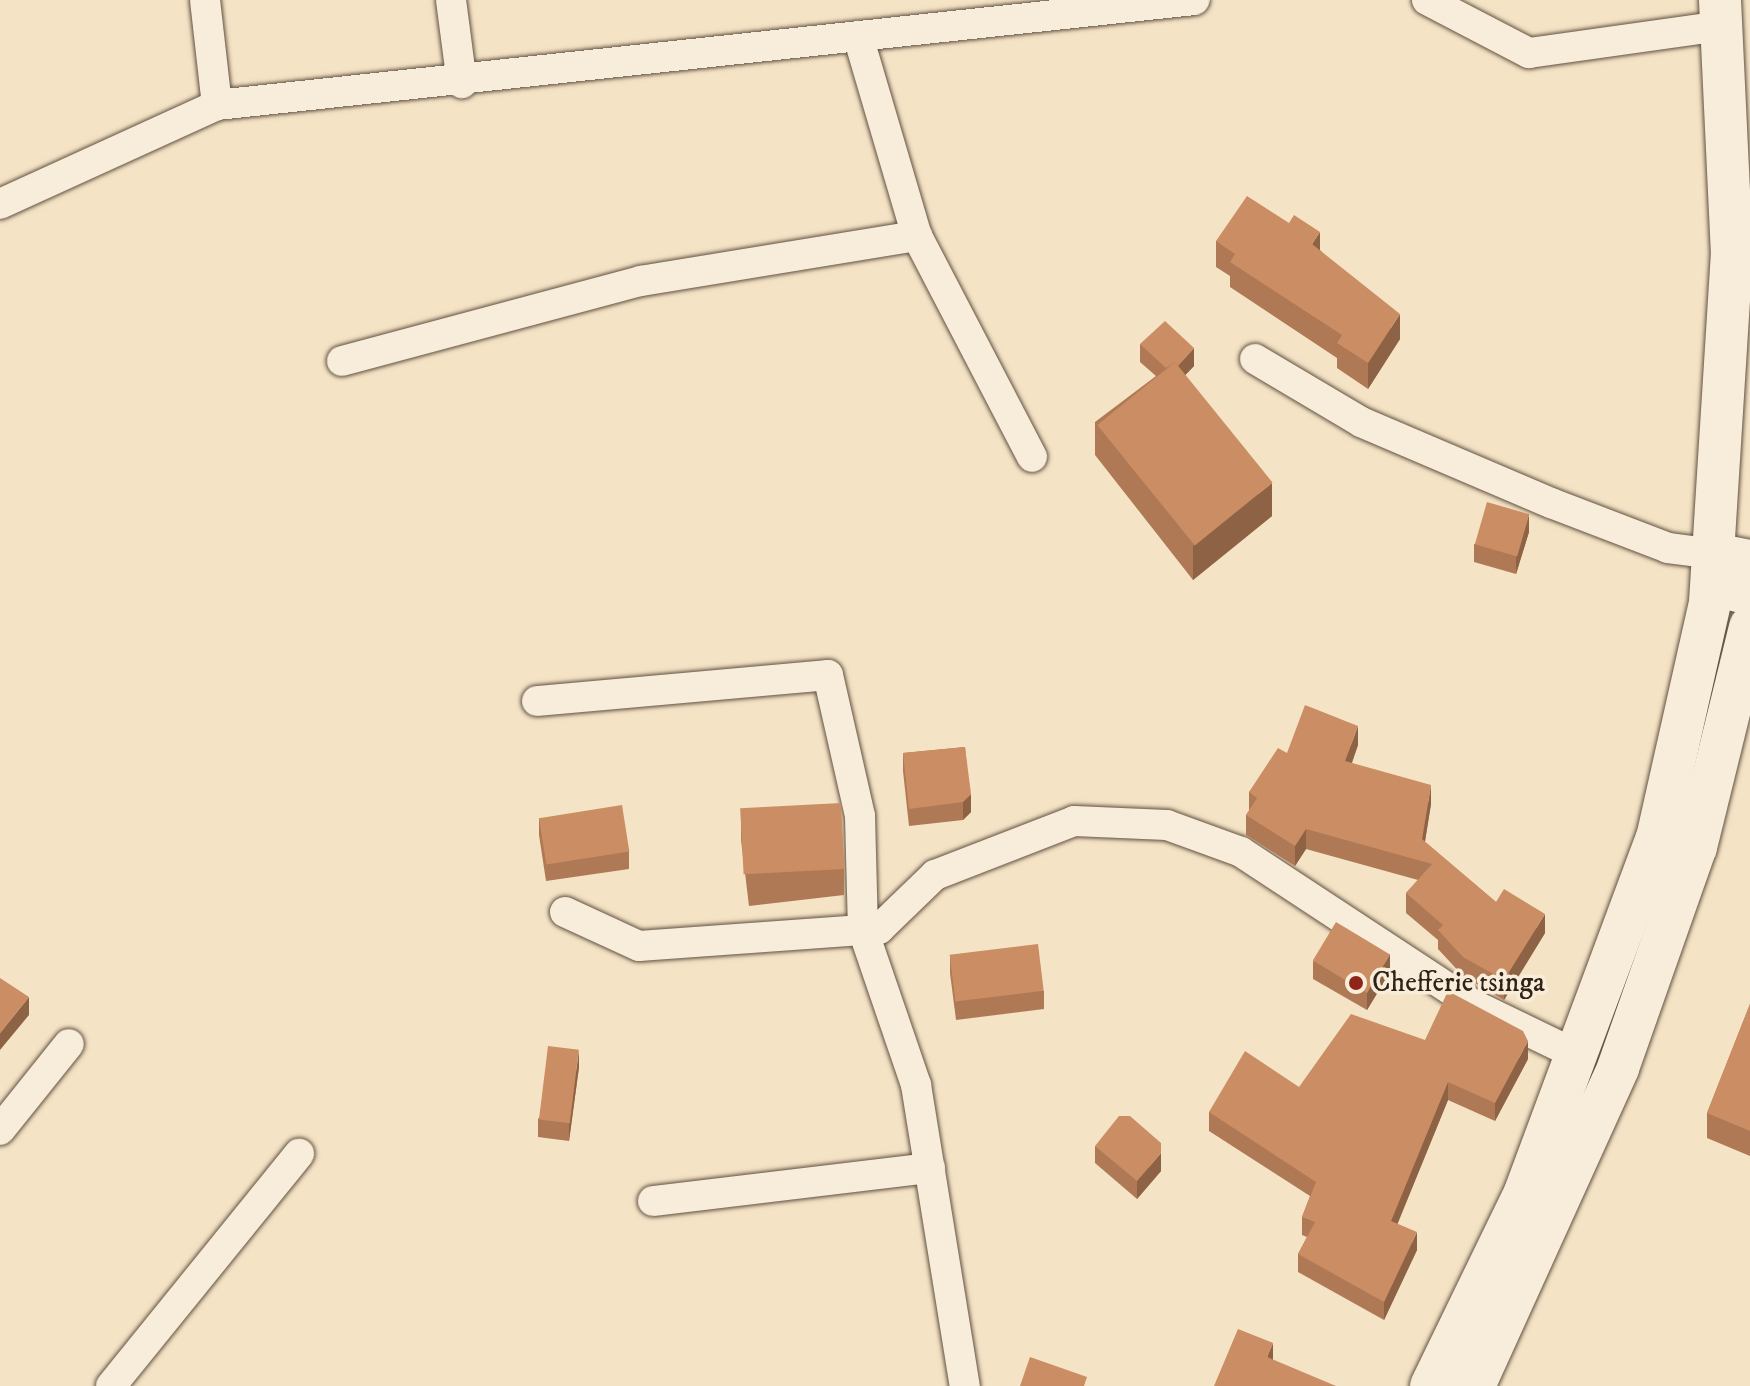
<!DOCTYPE html>
<style>
body{margin:0}
#map{position:relative;width:1750px;height:1386px;overflow:hidden;background:#f5e3c6;font-family:"IM FELL DW Pica",serif}
div>[style]{position:absolute}
[style*='--x']{left:calc(var(--x)*1px);top:calc(var(--y)*1px);width:calc(var(--w)*1px);rotate:calc(var(--a)*1deg)}
.roads{filter:drop-shadow(0 0 2px #615240) drop-shadow(0 0 2px #615240)}
.street>*{height:30px;margin:-15px;padding:0 15px;transform-origin:15px;border-radius:15px;background:#f8edda}
.secondary>*{height:42px;margin:-21px;padding:0 21px;transform-origin:21px;border-radius:21px;background:#f8edda}
.wall>*{inset:0;background:#af7955}
.shaded-wall>*{inset:0;background:#8e6345}
.building>*{inset:0;background:#cb8d63;transform-origin:0 0}
.dots>*{width:22px;height:22px;translate:-50% -50%;box-sizing:border-box;border:4px solid #f8edda;border-radius:50%}
span{translate:-50% -50%;white-space:nowrap;text-align:center;line-height:1.15;-webkit-text-stroke:7px #f8edda;paint-order:stroke}
.poi-label{font-size:28px;color:#302214}
.left{translate:0 -50%;text-align:left}
</style>
<div id="map">
<div class="roads">
<div class="street">
<i style="--x:205;--y:0;--w:106;--a:83.5"></i>
<i style="--x:451;--y:0;--w:84;--a:82.5"></i>
<i style="--x:1427;--y:0;--w:115;--a:27.5"></i>
<i style="--x:1529;--y:53;--w:194;--a:-8"></i>
<i style="--x:858;--y:36;--w:209;--a:73.6"></i>
<i style="--x:917;--y:236;--w:249;--a:62.5"></i>
<i style="--x:0;--y:204;--w:239;--a:-24.5"></i>
<i style="--x:217;--y:105;--w:983;--a:-6.13"></i>
<i style="--x:1255;--y:359;--w:123;--a:30.7"></i>
<i style="--x:1361;--y:422;--w:207;--a:23.1"></i>
<i style="--x:1551;--y:503;--w:125;--a:21"></i>
<i style="--x:1668;--y:548;--w:46;--a:7.4"></i>
<i style="--x:342;--y:361;--w:310;--a:-15"></i>
<i style="--x:641;--y:281;--w:280;--a:-9.3"></i>
<i style="--x:537;--y:701;--w:292;--a:-5.1"></i>
<i style="--x:828;--y:675;--w:145;--a:77.2"></i>
<i style="--x:860;--y:816;--w:114;--a:88.5"></i>
<i style="--x:863;--y:930;--w:164;--a:71.1"></i>
<i style="--x:916;--y:1085;--w:305;--a:80.8"></i>
<i style="--x:565;--y:912;--w:81;--a:24.7"></i>
<i style="--x:639;--y:946;--w:241;--a:-4.1"></i>
<i style="--x:879;--y:929;--w:78;--a:-44"></i>
<i style="--x:935;--y:875;--w:149;--a:-21.2"></i>
<i style="--x:1074;--y:821;--w:93;--a:2.5"></i>
<i style="--x:1167;--y:825;--w:79;--a:20"></i>
<i style="--x:1241;--y:852;--w:279;--a:33.3"></i>
<i style="--x:1474;--y:1005;--w:114;--a:25.9"></i>
<i style="--x:0;--y:1130;--w:110;--a:-51.3"></i>
<i style="--x:653;--y:1201;--w:279;--a:-6.8"></i>
<i style="--x:111;--y:1386;--w:299;--a:-51"></i>
</div>
<div class="secondary">
<i style="--x:1714;--y:554;--w:37;--a:11"></i>
<i style="--x:1712;--y:584;--w:39;--a:15"></i>
<i style="--x:1431;--y:1386;--w:216;--a:-64.1"></i>
<i style="--x:1525;--y:1192;--w:378;--a:-69.6"></i>
<i style="--x:1657;--y:838;--w:242;--a:-77.3"></i>
<i style="--x:1710;--y:602;--w:348;--a:-86.4"></i>
<i style="--x:1732;--y:255;--w:255;--a:-92.7"></i>
<i style="--x:1474;--y:1386;--w:349;--a:-65.6"></i>
<i style="--x:1618;--y:1068;--w:234;--a:-70.6"></i>
<i style="--x:1696;--y:847;--w:227;--a:-76.2"></i>
</div>
</div>
<div class="wall">
<i style="clip-path:polygon(1216px 241px,1320px 250px,1400px 339px,1368px 389px,1337px 368px,1337px 358px,1230px 287px,1230px 276px,1216px 267px)"></i>
<i style="clip-path:polygon(1140px 344px,1194px 366px,1185px 375px,1272px 516px,1193px 580px,1095px 455px,1095px 422px,1156px 376px,1140px 362px)"></i>
<i style="clip-path:polygon(1529px 532px,1516px 574px,1474px 562px,1474px 544px)"></i>
<i style="clip-path:polygon(1358px 745px,1352px 763px,1431px 804px,1425px 842px,1496px 902px,1545px 933px,1504px 1000px,1463px 976px,1438px 949px,1438px 940px,1406px 913px,1406px 893px,1418px 880px,1306px 849px,1295px 866px,1246px 835px,1246px 815px,1249px 811px,1249px 792px,1287px 753px)"></i>
<i style="clip-path:polygon(965px 747px,971px 812px,963px 820px,909px 826px,903px 771px,903px 753px)"></i>
<i style="clip-path:polygon(741px 815px,844px 869px,844px 895px,749px 906px,741px 840px)"></i>
<i style="clip-path:polygon(539px 818px,629px 851px,629px 869px,546px 881px,539px 835px)"></i>
<i style="clip-path:polygon(950px 955px,1044px 991px,1044px 1009px,956px 1020px,950px 973px)"></i>
<i style="clip-path:polygon(1313px 961px,1390px 972px,1367px 1010px,1313px 979px)"></i>
<i style="clip-path:polygon(1750px 1004px,1750px 1156px,1707px 1138px,1707px 1113px)"></i>
<i style="clip-path:polygon(1425px 1040px,1528px 1059px,1495px 1121px,1448px 1100px,1397px 1224px,1417px 1250px,1384px 1320px,1298px 1272px,1298px 1254px,1307px 1237px,1302px 1235px,1302px 1217px,1310px 1196px,1209px 1131px,1209px 1112px,1299px 1087px)"></i>
<i style="clip-path:polygon(579px 1067px,569px 1141px,538px 1137px,538px 1119px)"></i>
<i style="clip-path:polygon(1095px 1146px,1161px 1171px,1137px 1199px,1095px 1163px)"></i>
</div>
<div class="shaded-wall">
<i style="clip-path:polygon(1320px 232px,1320px 258px,1312px 244px)"></i>
<i style="clip-path:polygon(1400px 314px,1400px 339px,1368px 389px,1368px 363px)"></i>
<i style="clip-path:polygon(1194px 348px,1194px 366px,1171px 390px,1171px 373px)"></i>
<i style="clip-path:polygon(1272px 483px,1272px 516px,1193px 580px,1193px 546px)"></i>
<i style="clip-path:polygon(1529px 514px,1529px 532px,1516px 574px,1516px 557px)"></i>
<i style="clip-path:polygon(1358px 726px,1358px 745px,1345px 781px,1345px 761px)"></i>
<i style="clip-path:polygon(1431px 785px,1431px 804px,1422px 859px,1422px 839px)"></i>
<i style="clip-path:polygon(971px 794px,971px 812px,963px 820px,963px 802px)"></i>
<i style="clip-path:polygon(1306px 829px,1306px 849px,1295px 866px,1295px 846px)"></i>
<i style="clip-path:polygon(1545px 914px,1545px 933px,1504px 1000px,1504px 980px)"></i>
<i style="clip-path:polygon(1390px 954px,1390px 972px,1367px 1010px,1367px 993px)"></i>
<i style="clip-path:polygon(29px 997px,29px 1015px,0 1050px,0 1033px)"></i>
<i style="clip-path:polygon(1528px 1041px,1528px 1059px,1495px 1121px,1495px 1103px)"></i>
<i style="clip-path:polygon(579px 1050px,579px 1067px,569px 1141px,569px 1123px)"></i>
<i style="clip-path:polygon(1448px 1082px,1448px 1100px,1391px 1240px,1391px 1221px)"></i>
<i style="clip-path:polygon(1161px 1153px,1161px 1171px,1137px 1199px,1137px 1181px)"></i>
<i style="clip-path:polygon(1417px 1232px,1417px 1250px,1384px 1320px,1384px 1302px)"></i>
<i style="clip-path:polygon(1273px 1343px,1273px 1361px,1267px 1357px)"></i>
</div>
<div class="building">
<i style="clip-path:polygon(1247px 196px,1289px 223px,1294px 215px,1320px 232px,1312px 244px,1400px 314px,1368px 363px,1337px 343px,1342px 335px,1230px 262px,1235px 254px,1216px 241px)"></i>
<i style="clip-path:polygon(1165px 321px,1194px 348px,1178px 366px,1175px 362px,1166px 368px,1140px 344px)"></i>
<i style="left:1175px;top:362px;width:155px;height:100px;rotate:51deg"></i>
<i style="left:1487px;top:502px;width:44px;height:44px;rotate:16deg"></i>
<i style="clip-path:polygon(1305px 705px,1358px 726px,1345px 761px,1431px 785px,1422px 839px,1496px 902px,1504px 889px,1545px 914px,1504px 980px,1463px 957px,1438px 930px,1443px 925px,1406px 893px,1432px 864px,1306px 829px,1295px 846px,1246px 815px,1257px 798px,1249px 792px,1278px 748px,1287px 753px)"></i>
<i style="clip-path:polygon(965px 747px,971px 794px,963px 802px,909px 809px,903px 753px)"></i>
<i style="left:841px;top:803px;width:66px;height:101px;rotate:87deg"></i>
<i style="left:622px;top:805px;width:47px;height:84px;rotate:81deg"></i>
<i style="left:1336px;top:922px;width:63px;height:45px;rotate:31deg"></i>
<i style="left:1038px;top:944px;width:47px;height:89px;rotate:83deg"></i>
<i style="clip-path:polygon(0 978px,29px 997px,0 1033px)"></i>
<i style="clip-path:polygon(1448px 991px,1523px 1031px,1528px 1041px,1495px 1103px,1448px 1082px,1391px 1221px,1417px 1232px,1384px 1302px,1298px 1254px,1315px 1222px,1302px 1217px,1316px 1182px,1209px 1112px,1245px 1051px,1299px 1087px,1351px 1014px,1425px 1040px)"></i>
<i style="clip-path:polygon(1750px 1004px,1750px 1131px,1707px 1113px)"></i>
<i style="left:548px;top:1046px;width:31px;height:74px;rotate:7deg"></i>
<i style="clip-path:polygon(1119px 1116px,1130px 1116px,1161px 1143px,1161px 1153px,1137px 1181px,1095px 1146px)"></i>
<i style="clip-path:polygon(1238px 1329px,1273px 1343px,1267px 1357px,1336px 1386px,1214px 1386px)"></i>
<i style="clip-path:polygon(1030px 1357px,1087px 1377px,1084px 1386px,1020px 1386px)"></i>
</div>
<div class="dots">
<i style="left:1356px;top:983px;background:#8f2418"></i>
</div>
<div class="poi-label">
<span class="left" style="left:1372px;top:983px">Chefferie tsinga</span>
</div>
</div>
